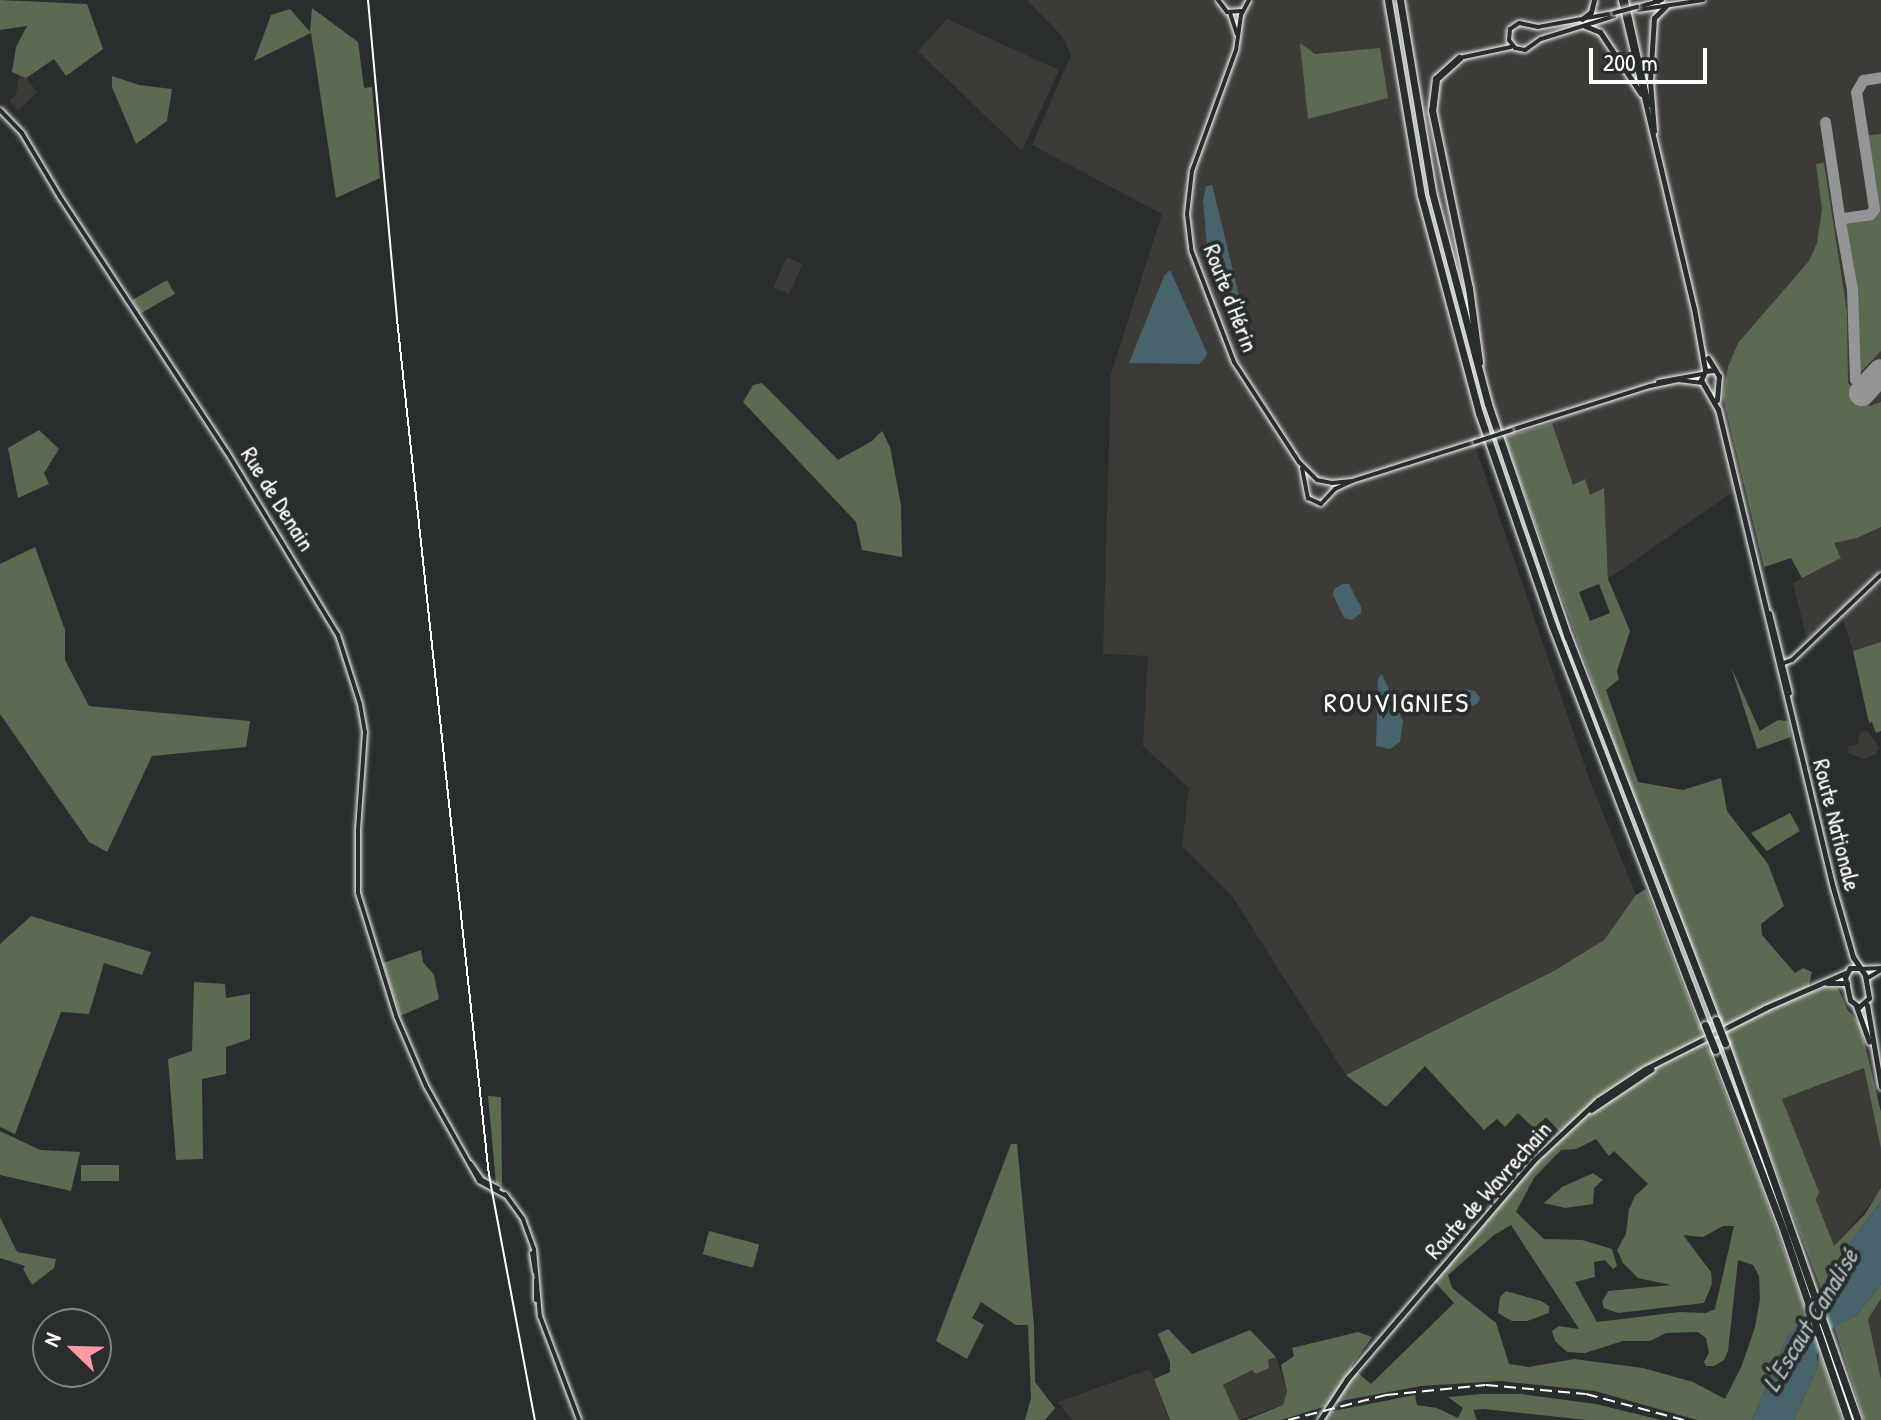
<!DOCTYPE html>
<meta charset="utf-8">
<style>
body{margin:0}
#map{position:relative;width:1881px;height:1420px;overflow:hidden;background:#2a2d2e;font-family:"Patrick Hand",sans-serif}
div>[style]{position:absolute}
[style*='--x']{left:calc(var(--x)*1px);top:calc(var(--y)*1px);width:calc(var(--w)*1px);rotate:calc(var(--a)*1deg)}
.built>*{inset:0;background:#3d3b38;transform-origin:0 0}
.green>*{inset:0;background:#5c6a52;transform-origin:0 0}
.water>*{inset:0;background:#47636c}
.taxiway>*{height:11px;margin:-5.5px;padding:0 5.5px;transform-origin:5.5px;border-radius:5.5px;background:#949696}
.runway>*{height:26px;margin:-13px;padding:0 13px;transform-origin:13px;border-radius:13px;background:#949696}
.roads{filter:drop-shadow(0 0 2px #fff) drop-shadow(0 0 2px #fff)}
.tertiary>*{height:4px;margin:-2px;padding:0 2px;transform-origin:2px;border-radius:2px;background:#2a2d2e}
.secondary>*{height:5px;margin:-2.5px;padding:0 2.5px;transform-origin:2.5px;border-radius:2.5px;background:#2a2d2e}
.motorway>*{height:7px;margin:-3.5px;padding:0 3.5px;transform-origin:3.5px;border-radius:3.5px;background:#2a2d2e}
.tram>*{height:2px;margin:-1px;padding:0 1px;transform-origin:1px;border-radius:1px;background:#fff}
.rail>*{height:2px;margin-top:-1px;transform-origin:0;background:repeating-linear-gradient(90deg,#fff 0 12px,transparent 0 18px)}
.bridges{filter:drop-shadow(0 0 2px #fff) drop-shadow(0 0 2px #fff)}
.tertiary-bridge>*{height:4px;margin:-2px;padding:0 2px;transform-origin:2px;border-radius:2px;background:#2a2d2e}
.motorway-bridge>*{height:7px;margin:-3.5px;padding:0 3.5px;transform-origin:3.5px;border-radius:3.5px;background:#2a2d2e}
span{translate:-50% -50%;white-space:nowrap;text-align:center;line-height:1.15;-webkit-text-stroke:8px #2a2d2e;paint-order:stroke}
.street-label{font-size:24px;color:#fff}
.water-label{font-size:26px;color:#acb9bd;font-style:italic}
.quarter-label{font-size:28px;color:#fff;letter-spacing:2px}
.north{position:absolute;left:32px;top:1308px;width:80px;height:80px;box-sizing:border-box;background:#2a2d2e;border:2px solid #7f8182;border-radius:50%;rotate:293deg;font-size:22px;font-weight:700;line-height:32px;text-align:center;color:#fff}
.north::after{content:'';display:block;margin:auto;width:28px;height:36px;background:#ff9aa2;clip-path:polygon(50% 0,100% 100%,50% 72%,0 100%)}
.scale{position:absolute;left:1589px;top:48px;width:118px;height:36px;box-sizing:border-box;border:4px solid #fff;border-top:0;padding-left:10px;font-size:24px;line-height:28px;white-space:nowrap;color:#fff;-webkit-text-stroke:6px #2a2d2e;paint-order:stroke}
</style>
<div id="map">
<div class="built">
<i style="clip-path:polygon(1027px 0,1881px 0,1881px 516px,1857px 538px,1881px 527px,1881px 642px,1853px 651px,1840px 610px,1807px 640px,1793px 583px,1802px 578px,1791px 558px,1764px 567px,1744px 484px,1608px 579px,1604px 489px,1590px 495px,1573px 486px,1552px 423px,1475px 446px,1590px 781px,1636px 895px,1604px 940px,1554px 972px,1346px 1075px,1232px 896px,1182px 846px,1189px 788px,1143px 746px,1148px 656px,1103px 654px,1111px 374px,1162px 214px,1032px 145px,1071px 55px,1062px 36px)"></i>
<i style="clip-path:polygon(947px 19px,1059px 70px,1022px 151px,918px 51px)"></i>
<i style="clip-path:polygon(19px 75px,26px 78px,37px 92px,18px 111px,9px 101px,16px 95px)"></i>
<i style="left:787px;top:257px;width:17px;height:33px;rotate:24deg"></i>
<i style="clip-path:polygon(1868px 731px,1879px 748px,1876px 754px,1864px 759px,1849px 754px,1847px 746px,1858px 744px,1860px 733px)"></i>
<i style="clip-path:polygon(1864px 1068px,1881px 1149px,1881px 1191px,1834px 1247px,1816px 1200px,1819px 1192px,1782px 1099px)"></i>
<i style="clip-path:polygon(1881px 1299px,1881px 1379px,1868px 1319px)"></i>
<i style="clip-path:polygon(1276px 1357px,1287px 1391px,1283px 1405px,1239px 1420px,1223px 1386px,1253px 1369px,1256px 1374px,1268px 1368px,1268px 1360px)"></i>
<i style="clip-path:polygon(1150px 1369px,1169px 1420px,1072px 1420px,1058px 1402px)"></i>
</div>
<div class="green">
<i style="clip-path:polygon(0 0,87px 4px,103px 49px,66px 76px,54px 59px,26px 78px,12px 72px,16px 47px,27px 26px,0 30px)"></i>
<i style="clip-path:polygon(312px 8px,358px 42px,364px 88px,372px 87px,380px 178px,336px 198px,311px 33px,254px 61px,271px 15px,290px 9px,310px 32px)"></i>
<i style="clip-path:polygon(1300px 43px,1315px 54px,1380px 48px,1388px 98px,1308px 119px)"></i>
<i style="clip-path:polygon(112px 76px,139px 85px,172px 89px,167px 121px,136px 144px,112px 87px)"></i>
<i style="clip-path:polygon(1881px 134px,1881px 351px,1858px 375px,1854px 288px,1843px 224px,1847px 219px,1871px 215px,1875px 211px,1865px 136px)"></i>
<i style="clip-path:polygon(1824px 163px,1847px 312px,1848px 383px,1870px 406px,1881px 402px,1881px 527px,1857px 538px,1834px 543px,1841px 558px,1802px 578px,1791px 558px,1764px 567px,1723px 397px,1728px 367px,1738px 343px,1809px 261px,1817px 243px,1822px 209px,1816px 164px)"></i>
<i style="left:167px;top:280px;width:16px;height:40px;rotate:60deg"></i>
<i style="clip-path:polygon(762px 383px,838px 460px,872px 441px,882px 431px,890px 447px,901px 505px,902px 557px,862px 550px,856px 522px,743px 402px,753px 385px)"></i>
<i style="clip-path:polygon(evenodd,1552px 423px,1573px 485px,1585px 479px,1590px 495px,1604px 488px,1608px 579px,1630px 631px,1617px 671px,1619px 679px,1606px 690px,1638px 782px,1683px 790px,1721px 778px,1727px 811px,1768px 864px,1784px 906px,1761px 924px,1762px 935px,1795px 973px,1803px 968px,1812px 972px,1809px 985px,1813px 992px,1825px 987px,1838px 988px,1847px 1009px,1860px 1024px,1881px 1112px,1881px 1149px,1864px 1068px,1782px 1099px,1819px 1192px,1816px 1200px,1834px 1246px,1865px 1214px,1881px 1188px,1881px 1201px,1828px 1274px,1823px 1294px,1631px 790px,1504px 437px,1552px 423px,1599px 584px,1610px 613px,1590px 621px,1579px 592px,1599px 584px)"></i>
<i style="clip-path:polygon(39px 430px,59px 449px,44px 473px,49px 484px,18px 498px,8px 448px)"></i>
<i style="clip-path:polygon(35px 547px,65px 630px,65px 660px,89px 706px,250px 721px,246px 747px,152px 756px,107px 852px,89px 842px,0 714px,0 564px)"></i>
<i style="clip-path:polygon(1881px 642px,1881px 731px,1876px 733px,1872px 722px,1869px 723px,1853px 651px)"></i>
<i style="clip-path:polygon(1731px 667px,1760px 731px,1778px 720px,1788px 721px,1791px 737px,1757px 749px)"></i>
<i style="clip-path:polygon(1790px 813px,1800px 831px,1767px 851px,1751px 833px)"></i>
<i style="clip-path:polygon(evenodd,1646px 889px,1761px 1186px,1807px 1314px,1787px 1337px,1752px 1420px,1697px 1420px,1595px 1391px,1500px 1381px,1421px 1386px,1346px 1400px,1281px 1420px,1246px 1420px,1283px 1405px,1287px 1391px,1281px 1365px,1294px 1356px,1292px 1348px,1358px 1332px,1372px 1337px,1351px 1367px,1371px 1384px,1454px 1303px,1434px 1281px,1543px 1153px,1563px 1135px,1546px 1117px,1535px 1129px,1518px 1113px,1505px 1127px,1497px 1119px,1484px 1130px,1425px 1066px,1386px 1107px,1346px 1075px,1554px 971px,1604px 940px,1636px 895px,1646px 889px,1596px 1139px,1609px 1156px,1614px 1151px,1648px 1184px,1635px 1196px,1629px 1209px,1626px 1234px,1617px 1250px,1623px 1263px,1638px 1278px,1671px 1285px,1608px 1291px,1602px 1302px,1604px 1308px,1618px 1313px,1704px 1303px,1712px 1284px,1711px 1272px,1683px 1235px,1703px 1237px,1723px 1226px,1734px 1226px,1715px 1309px,1706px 1313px,1680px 1312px,1597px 1322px,1575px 1282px,1595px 1277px,1594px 1262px,1605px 1260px,1613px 1269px,1617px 1266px,1612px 1249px,1582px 1240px,1544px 1239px,1516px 1212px,1534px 1178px,1561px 1150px,1576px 1149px,1596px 1139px,1646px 889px,1511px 1225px,1579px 1329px,1559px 1326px,1552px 1331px,1555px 1341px,1567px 1352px,1585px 1353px,1623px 1341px,1650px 1341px,1666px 1333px,1698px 1332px,1706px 1338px,1709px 1353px,1704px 1362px,1706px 1366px,1714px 1366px,1724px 1360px,1728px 1351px,1738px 1260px,1753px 1265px,1759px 1276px,1760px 1299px,1755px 1327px,1742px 1365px,1725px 1399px,1693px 1382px,1643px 1368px,1574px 1359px,1529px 1367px,1509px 1364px,1496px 1323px,1452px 1288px,1448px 1275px,1494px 1235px,1511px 1225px)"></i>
<i style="clip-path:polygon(31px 916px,151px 952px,142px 975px,104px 963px,89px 1014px,61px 1012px,15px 1134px,0 1127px,0 944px)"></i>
<i style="clip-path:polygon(421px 950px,423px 962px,434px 975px,439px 999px,400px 1016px,383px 963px)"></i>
<i style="clip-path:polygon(194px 982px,225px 984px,226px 998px,250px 994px,250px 1039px,226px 1047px,226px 1074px,202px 1079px,203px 1159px,176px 1160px,168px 1059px,192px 1051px)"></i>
<i style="clip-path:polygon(488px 1096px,501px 1097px,502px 1185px,496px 1183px)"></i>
<i style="clip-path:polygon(0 1131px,40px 1150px,80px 1152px,71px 1191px,0 1175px)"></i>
<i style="clip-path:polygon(1011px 1144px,1017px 1144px,1034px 1325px,1035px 1382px,1055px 1408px,1045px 1420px,1025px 1420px,1031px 1398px,1028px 1325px,1016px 1325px,981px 1302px,972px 1318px,984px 1325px,967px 1359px,936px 1341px)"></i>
<i style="left:119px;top:1165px;width:16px;height:38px;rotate:90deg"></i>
<i style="clip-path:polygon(1593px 1173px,1603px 1180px,1594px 1188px,1593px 1204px,1565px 1208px,1544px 1203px,1562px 1187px)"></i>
<i style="clip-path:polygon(0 1217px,17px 1252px,56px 1259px,54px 1268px,32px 1285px,23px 1269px,25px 1266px,0 1258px)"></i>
<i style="left:709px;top:1231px;width:52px;height:24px;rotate:15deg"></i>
<i style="clip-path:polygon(1881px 1284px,1881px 1299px,1868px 1319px,1881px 1379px,1881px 1420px,1864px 1420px,1834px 1326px,1856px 1316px)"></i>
<i style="clip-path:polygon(1506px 1291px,1541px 1301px,1549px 1306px,1549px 1313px,1527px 1321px,1512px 1321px,1498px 1313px,1500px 1297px)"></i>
<i style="clip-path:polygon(1168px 1329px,1192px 1354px,1250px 1330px,1276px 1357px,1268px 1360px,1269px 1368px,1256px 1374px,1252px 1370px,1223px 1385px,1239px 1420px,1170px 1420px,1154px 1379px,1170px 1372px,1170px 1362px,1158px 1334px)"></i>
<i style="clip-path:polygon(1819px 1350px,1842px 1420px,1794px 1420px,1818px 1365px)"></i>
<i style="clip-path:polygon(1482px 1394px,1521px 1394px,1596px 1404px,1661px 1420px,1587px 1420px,1484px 1409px,1473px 1410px,1477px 1420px,1324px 1420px,1328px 1412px,1415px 1395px,1417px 1405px,1437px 1408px,1458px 1418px,1463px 1408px,1448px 1397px)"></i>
</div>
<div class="water">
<i style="clip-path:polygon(1212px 185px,1249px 336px,1243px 338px,1217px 281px,1207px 247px,1203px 200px,1206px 186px)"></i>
<i style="clip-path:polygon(1170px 270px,1207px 353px,1205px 358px,1199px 364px,1129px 363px,1164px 276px)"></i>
<i style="clip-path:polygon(1343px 584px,1349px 584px,1361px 607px,1361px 613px,1352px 620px,1344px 618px,1333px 595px,1334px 589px)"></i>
<i style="clip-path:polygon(1382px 674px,1403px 721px,1400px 742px,1390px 749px,1376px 746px,1378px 679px)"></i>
<i style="clip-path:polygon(1465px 689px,1475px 691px,1480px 698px,1477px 704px,1465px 709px,1450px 702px,1450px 696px)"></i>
<i style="clip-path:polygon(1881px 1201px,1881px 1284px,1856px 1316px,1832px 1328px,1817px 1355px,1818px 1365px,1794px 1420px,1752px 1420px,1787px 1337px,1822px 1296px,1828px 1274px)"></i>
</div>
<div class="taxiway">
<i style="--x:1825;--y:122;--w:101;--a:81.5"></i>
<i style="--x:1874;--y:380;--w:11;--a:158"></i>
<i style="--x:1864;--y:384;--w:10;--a:-151"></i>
<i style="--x:1855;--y:379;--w:90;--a:-91.9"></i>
<i style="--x:1852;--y:289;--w:68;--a:-100.2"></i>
<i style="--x:1840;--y:222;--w:5;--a:-53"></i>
<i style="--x:1843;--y:218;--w:27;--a:-8"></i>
<i style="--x:1870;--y:214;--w:6;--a:-51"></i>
<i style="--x:1874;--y:209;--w:118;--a:-98.7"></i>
<i style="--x:1856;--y:92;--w:14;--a:-60"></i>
<i style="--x:1863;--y:80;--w:18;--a:-9"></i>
</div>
<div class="runway">
<i style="--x:1862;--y:393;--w:28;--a:-48"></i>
</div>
<div class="roads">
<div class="tertiary">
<i style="--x:1218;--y:0;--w:15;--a:53"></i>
<i style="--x:1227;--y:12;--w:14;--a:-4"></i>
<i style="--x:1249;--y:0;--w:17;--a:118"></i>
<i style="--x:1241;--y:15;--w:35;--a:98"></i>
<i style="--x:1236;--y:50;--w:129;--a:110"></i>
<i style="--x:1192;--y:171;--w:43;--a:96.6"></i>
<i style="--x:1187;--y:214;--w:38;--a:83"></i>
<i style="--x:1192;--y:252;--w:118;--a:69.1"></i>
<i style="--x:1234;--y:362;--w:119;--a:57"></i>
<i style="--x:1299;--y:462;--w:25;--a:45"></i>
<i style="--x:1317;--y:480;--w:15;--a:11"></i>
<i style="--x:1332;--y:483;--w:20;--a:-6"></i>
<i style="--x:1638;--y:7;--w:25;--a:-16"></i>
<i style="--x:1638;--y:10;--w:66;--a:-8.7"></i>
<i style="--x:1230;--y:13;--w:22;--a:72"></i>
<i style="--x:1614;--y:13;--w:77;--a:169.6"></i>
<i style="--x:1538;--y:27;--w:19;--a:-168"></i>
<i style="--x:1519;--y:23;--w:11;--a:146"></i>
<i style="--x:1510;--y:29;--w:11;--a:95"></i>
<i style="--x:1509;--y:40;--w:10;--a:53"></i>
<i style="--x:1515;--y:48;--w:10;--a:11"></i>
<i style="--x:1525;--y:50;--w:19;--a:-35"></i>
<i style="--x:1541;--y:39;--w:77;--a:-17.3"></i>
<i style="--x:1459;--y:58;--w:53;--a:-11.9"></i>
<i style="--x:0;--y:110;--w:32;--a:46"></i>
<i style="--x:22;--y:133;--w:74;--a:59.3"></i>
<i style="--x:60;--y:197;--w:305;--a:56.8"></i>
<i style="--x:227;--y:452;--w:214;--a:58.8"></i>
<i style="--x:338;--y:635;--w:72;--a:72.3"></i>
<i style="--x:360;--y:704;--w:28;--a:80"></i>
<i style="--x:365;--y:732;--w:98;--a:94.1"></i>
<i style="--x:358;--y:830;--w:63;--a:90"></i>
<i style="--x:358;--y:893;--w:129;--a:72.8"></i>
<i style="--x:396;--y:1016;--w:76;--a:66.8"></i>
<i style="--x:426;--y:1086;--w:109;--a:60.8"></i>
<i style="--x:479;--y:1181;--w:31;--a:29"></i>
<i style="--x:1658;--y:382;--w:45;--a:-10.3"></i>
<i style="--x:1511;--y:430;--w:146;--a:-17.6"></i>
<i style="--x:1650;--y:386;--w:29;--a:-12"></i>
<i style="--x:1678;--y:380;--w:23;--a:7"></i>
<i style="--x:1302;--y:468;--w:31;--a:79"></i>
<i style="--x:1308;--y:498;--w:14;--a:25"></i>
<i style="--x:1321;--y:504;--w:21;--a:-47"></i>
<i style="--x:1335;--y:489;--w:19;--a:-25"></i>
<i style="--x:1352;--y:481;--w:129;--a:-17.6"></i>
<i style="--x:1781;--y:664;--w:12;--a:-20"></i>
<i style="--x:1792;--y:660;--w:123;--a:-43.7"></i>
<i style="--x:1860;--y:969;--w:21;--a:-3"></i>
<i style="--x:1866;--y:979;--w:17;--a:-31"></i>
<i style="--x:470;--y:1163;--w:21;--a:55"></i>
<i style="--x:482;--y:1180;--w:18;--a:27"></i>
<i style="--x:505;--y:1194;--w:31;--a:54"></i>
<i style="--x:523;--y:1219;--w:32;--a:70"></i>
<i style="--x:534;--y:1249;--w:68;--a:85"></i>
<i style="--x:532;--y:1253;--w:19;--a:81"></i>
<i style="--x:536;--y:1280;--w:20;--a:90"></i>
<i style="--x:540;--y:1316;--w:111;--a:69.4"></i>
</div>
<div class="secondary">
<i style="--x:1621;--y:0;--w:317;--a:76.7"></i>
<i style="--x:1694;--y:308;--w:63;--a:79.9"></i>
<i style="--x:1625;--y:0;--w:107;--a:77.5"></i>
<i style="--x:1655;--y:0;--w:3;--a:18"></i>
<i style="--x:1582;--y:19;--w:11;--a:-38"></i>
<i style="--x:1591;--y:12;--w:12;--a:-76"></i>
<i style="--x:1585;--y:26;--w:16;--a:22"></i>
<i style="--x:1600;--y:32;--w:74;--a:56.5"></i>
<i style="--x:1654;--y:131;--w:50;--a:-94.6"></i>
<i style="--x:1650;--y:81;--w:63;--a:-86.4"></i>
<i style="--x:1654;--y:18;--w:17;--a:-45"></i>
<i style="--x:1708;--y:358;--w:21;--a:59"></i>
<i style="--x:1719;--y:376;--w:24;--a:95"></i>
<i style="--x:1714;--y:370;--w:9;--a:174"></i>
<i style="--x:1705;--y:371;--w:10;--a:114"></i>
<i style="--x:1701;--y:380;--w:34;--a:60"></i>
<i style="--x:1718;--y:409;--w:488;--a:76.5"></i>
<i style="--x:1832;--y:884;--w:76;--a:74"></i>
<i style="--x:1853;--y:957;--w:22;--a:56"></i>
<i style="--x:1865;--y:975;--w:23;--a:80"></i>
<i style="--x:1869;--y:998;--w:13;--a:138"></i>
<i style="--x:1859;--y:1007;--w:11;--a:-142"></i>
<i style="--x:1850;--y:1000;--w:24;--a:-102"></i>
<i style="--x:1845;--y:977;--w:10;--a:-61"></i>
<i style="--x:1850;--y:968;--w:9;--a:0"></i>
<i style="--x:1769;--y:613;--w:82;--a:76"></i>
<i style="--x:1827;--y:983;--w:20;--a:0"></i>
<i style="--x:1867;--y:1005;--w:83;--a:80.3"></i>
<i style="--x:1856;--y:1006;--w:38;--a:70"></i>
<i style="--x:1591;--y:1110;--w:73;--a:-33.9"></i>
<i style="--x:1320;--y:1420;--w:49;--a:-56.6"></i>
<i style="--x:1347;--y:1379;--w:287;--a:-49.5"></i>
<i style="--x:1533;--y:1161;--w:89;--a:-43.2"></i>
<i style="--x:1598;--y:1100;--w:56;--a:-33.4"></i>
<i style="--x:1645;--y:1069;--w:135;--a:-26.9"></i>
<i style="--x:1765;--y:1008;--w:87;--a:-23.6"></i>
</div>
<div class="motorway">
<i style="--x:1388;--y:0;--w:198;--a:80.4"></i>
<i style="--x:1421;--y:195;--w:226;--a:75.1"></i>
<i style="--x:1479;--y:413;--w:224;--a:71"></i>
<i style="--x:1552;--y:625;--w:428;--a:69.1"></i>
<i style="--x:1400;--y:0;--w:195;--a:80.5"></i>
<i style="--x:1432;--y:192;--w:219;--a:75.2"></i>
<i style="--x:1488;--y:404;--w:246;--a:71.1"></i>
<i style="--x:1568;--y:637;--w:411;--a:68.9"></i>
<i style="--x:1459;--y:58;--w:31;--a:138"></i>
<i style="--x:1436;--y:79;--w:31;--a:97"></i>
<i style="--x:1432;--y:110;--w:182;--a:78.3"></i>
<i style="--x:1469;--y:288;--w:75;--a:82.3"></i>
<i style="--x:1725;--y:1043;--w:400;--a:70.6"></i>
<i style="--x:1715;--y:1050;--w:195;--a:69.2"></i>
<i style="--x:1784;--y:1232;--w:199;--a:71.2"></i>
</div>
</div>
<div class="tram">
<i style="--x:368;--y:0;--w:320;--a:84.8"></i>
<i style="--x:397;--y:319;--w:861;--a:83.87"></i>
<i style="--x:489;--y:1175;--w:249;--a:79.4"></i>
</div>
<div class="rail">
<i style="--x:1288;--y:1420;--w:101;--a:-14.3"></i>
<i style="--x:1386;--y:1395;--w:100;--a:-5.7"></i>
<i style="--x:1486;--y:1385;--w:100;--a:5.1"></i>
<i style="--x:1586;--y:1394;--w:101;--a:14.9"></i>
</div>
<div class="bridges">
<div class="tertiary-bridge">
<i style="--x:1614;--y:13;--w:24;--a:-15"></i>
<i style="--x:1475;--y:442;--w:38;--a:-18"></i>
</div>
<div class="motorway-bridge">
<i style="--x:1716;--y:1020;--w:25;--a:69"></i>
<i style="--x:1705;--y:1025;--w:27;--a:68"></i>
</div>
</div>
<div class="street-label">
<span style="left:1231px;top:298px;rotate:69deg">Route d'Hérin</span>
<span style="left:278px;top:499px;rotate:58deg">Rue de Denain</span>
<span style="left:1837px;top:825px;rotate:76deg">Route Nationale</span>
<span style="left:1488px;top:1190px;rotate:-48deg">Route de Wavrechain</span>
</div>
<div class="water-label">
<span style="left:1810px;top:1320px;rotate:-59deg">L'Escaut Canalisé</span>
</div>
<div class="quarter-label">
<span style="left:1397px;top:702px">ROUVIGNIES</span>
</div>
<div class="north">N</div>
<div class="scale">200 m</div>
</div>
